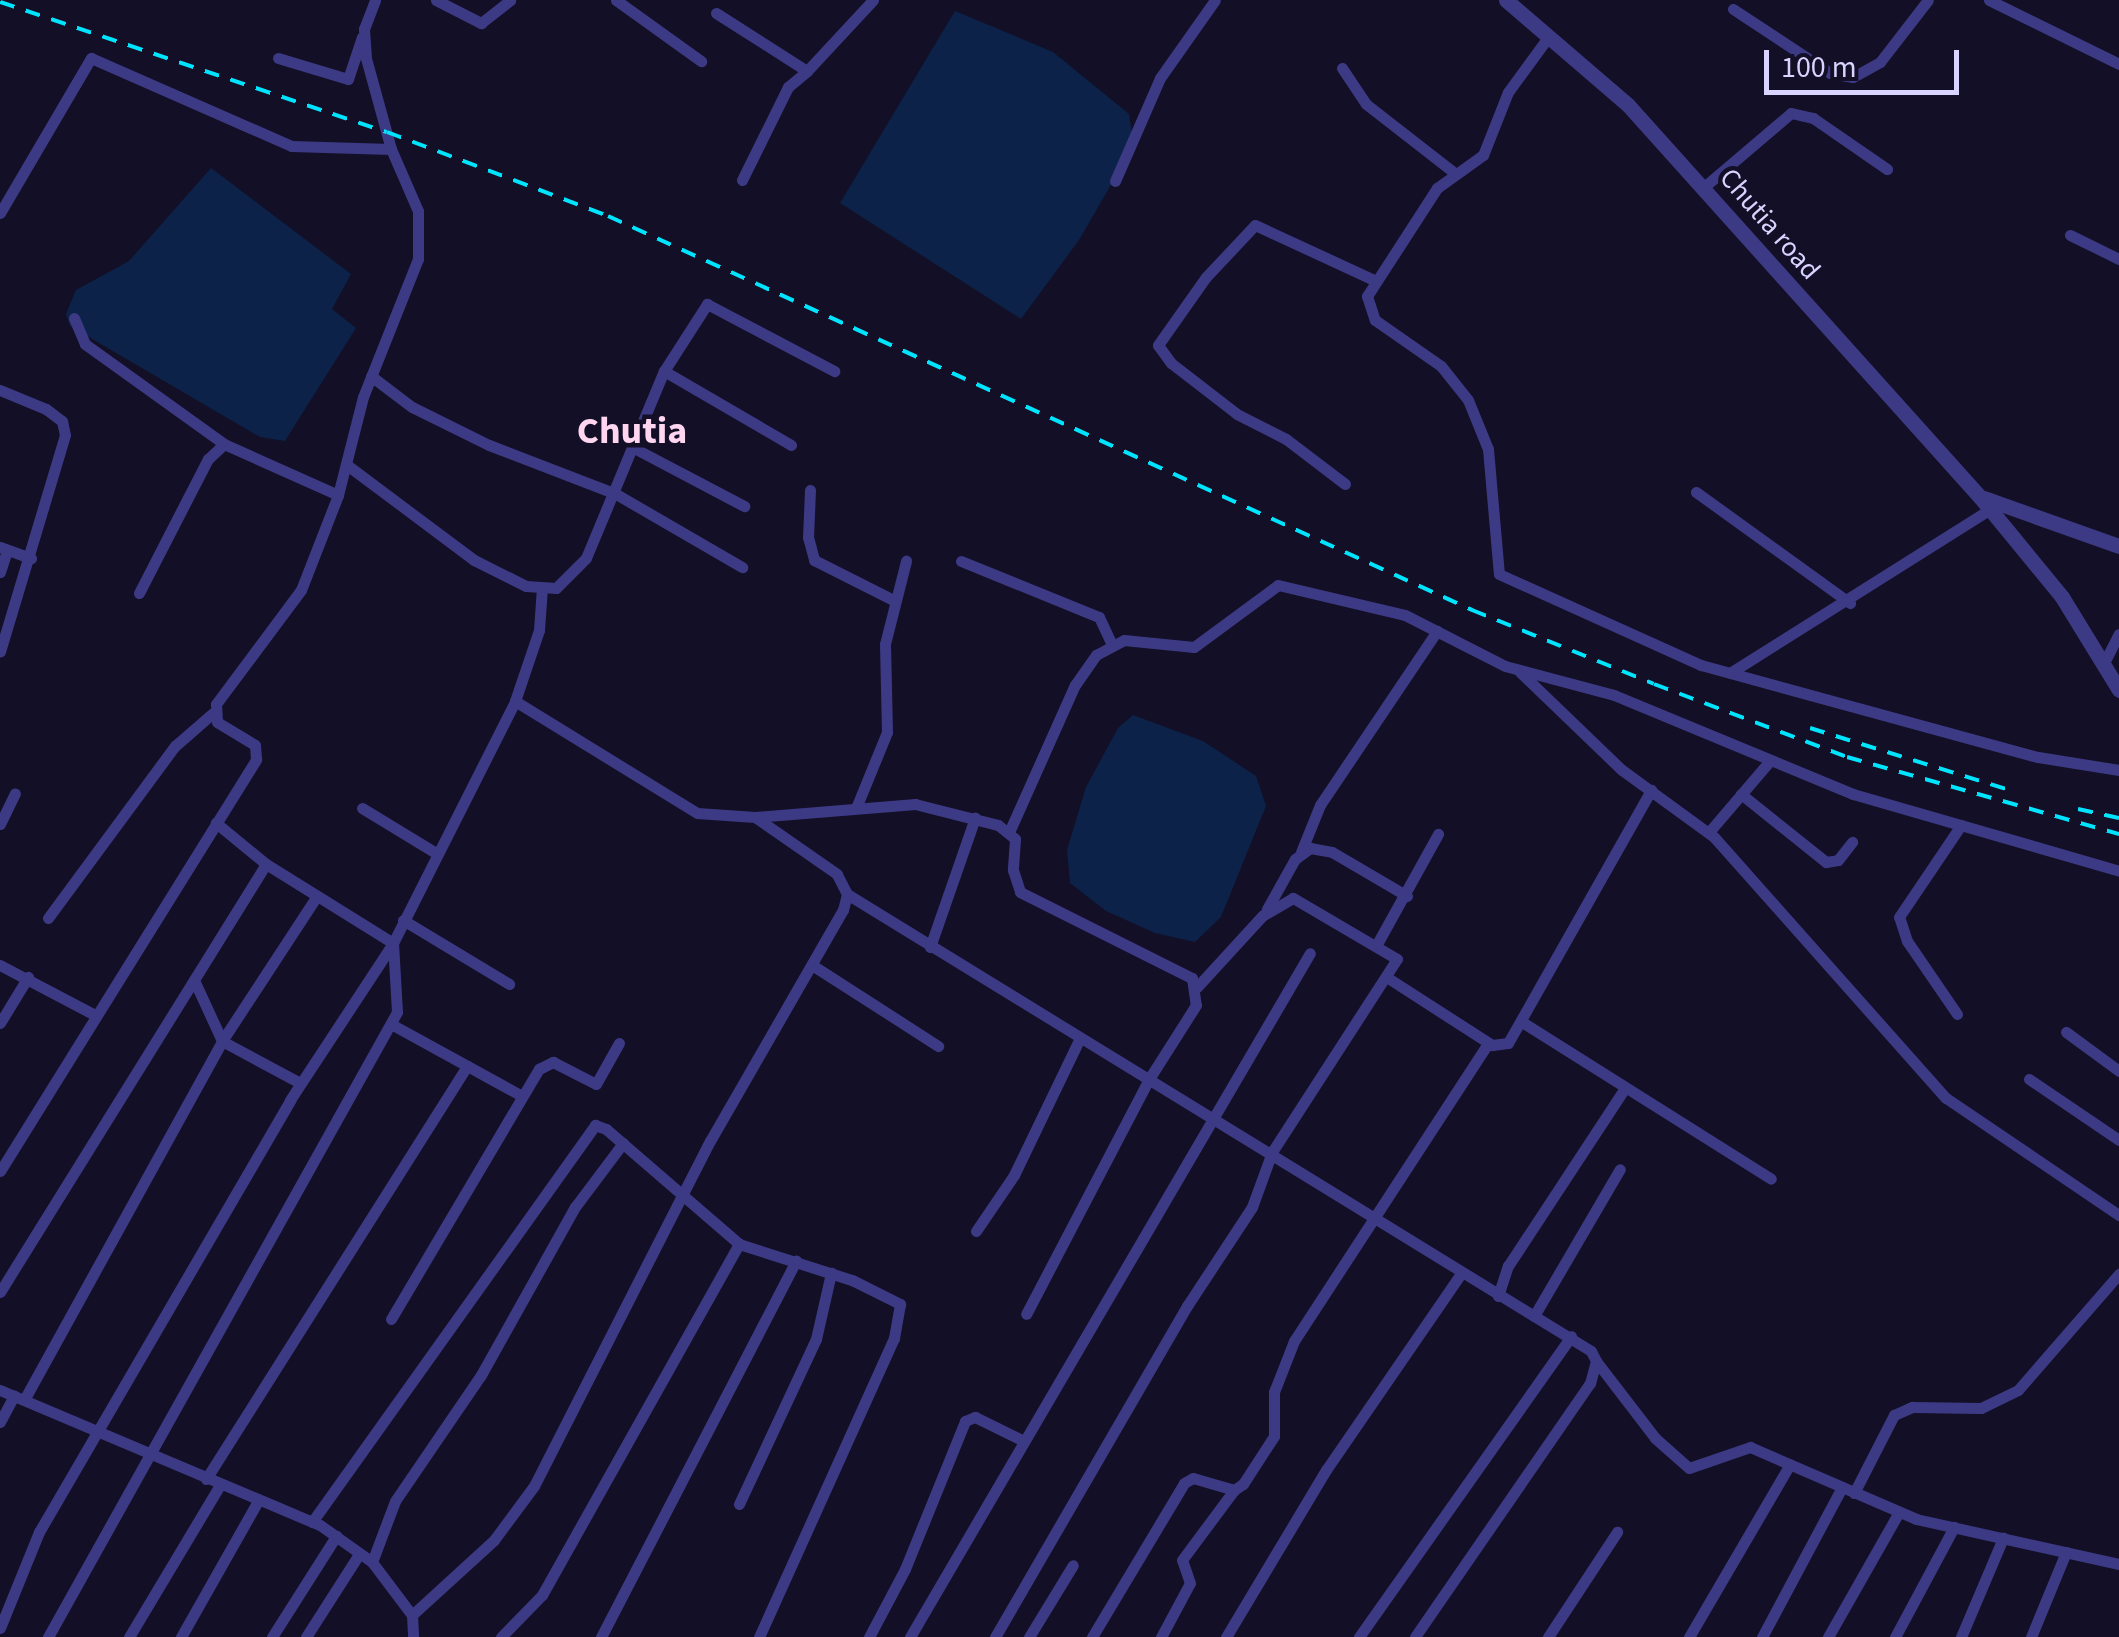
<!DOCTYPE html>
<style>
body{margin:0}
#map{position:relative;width:2119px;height:1637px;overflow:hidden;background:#130f26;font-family:"Source Sans 3",sans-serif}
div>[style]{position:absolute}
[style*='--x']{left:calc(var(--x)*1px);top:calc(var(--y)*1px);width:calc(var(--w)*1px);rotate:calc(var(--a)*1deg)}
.water>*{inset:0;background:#0c2248}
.minor>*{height:11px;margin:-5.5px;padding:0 5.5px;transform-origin:5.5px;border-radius:5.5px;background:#3d3a85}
.tertiary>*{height:15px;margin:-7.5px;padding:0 7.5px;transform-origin:7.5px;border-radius:7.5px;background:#3d3a85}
.rail>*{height:4px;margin-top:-2px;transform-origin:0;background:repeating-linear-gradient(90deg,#00e5ff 0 15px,transparent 0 27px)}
span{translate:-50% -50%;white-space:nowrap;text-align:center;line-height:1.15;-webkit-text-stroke:9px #130f26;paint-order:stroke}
.street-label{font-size:28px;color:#d9d4ff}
.district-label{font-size:38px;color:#ffd6f0;font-weight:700}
.scale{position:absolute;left:1764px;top:50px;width:195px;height:45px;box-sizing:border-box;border:5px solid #d9d4ff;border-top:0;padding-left:12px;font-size:30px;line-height:35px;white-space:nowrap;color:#d9d4ff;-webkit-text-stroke:8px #130f26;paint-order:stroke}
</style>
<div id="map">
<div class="water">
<i style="clip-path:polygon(955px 11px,1053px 52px,1129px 114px,1134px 145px,1079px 240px,1021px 319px,840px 203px)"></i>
<i style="clip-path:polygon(211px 168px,351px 274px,332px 309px,356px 328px,285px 441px,260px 437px,70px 326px,66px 314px,76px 290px,129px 261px)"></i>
<i style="clip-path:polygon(1133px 715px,1203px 741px,1256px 776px,1266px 806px,1221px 917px,1195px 942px,1155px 933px,1106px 911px,1070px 883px,1067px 850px,1086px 787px,1118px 728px)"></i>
</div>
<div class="minor">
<i style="--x:436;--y:0;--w:51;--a:27.1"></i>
<i style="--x:481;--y:23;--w:37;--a:-38"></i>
<i style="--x:616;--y:0;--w:105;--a:35.7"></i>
<i style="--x:1989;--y:0;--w:145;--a:26.2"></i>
<i style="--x:1733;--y:9;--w:116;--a:33.4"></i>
<i style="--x:1830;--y:73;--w:23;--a:10"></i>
<i style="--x:1853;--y:77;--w:31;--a:-29"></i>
<i style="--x:1880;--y:62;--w:78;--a:-52.3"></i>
<i style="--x:716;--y:13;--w:108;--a:32.5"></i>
<i style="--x:807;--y:71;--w:97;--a:-47.1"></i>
<i style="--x:1549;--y:36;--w:69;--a:126.2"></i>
<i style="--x:1508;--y:92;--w:68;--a:111.6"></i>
<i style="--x:1483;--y:155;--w:57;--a:144.3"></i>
<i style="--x:1437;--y:188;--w:129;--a:122.9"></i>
<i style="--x:1367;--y:296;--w:25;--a:72"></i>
<i style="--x:1375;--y:320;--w:80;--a:34.9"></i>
<i style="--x:1441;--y:366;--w:43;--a:51.5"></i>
<i style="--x:1468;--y:400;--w:53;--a:67.8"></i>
<i style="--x:1488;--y:449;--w:125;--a:85"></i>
<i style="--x:1499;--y:574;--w:222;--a:24.3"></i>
<i style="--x:1701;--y:665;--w:349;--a:15.3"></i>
<i style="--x:2038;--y:757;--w:82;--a:9.1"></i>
<i style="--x:278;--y:58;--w:73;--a:16.7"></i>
<i style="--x:348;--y:79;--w:44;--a:-71.6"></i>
<i style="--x:1342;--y:68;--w:43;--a:56.3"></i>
<i style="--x:1366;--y:104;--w:114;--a:37.9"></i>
<i style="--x:742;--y:180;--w:104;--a:-63.7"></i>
<i style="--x:788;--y:87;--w:25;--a:-40"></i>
<i style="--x:1115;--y:181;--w:112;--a:-66.4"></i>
<i style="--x:1160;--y:78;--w:95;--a:-54.8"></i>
<i style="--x:1704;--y:187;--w:114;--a:-40.4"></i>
<i style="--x:1791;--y:113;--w:23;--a:13"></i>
<i style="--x:1813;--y:118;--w:90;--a:34.6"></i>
<i style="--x:0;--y:213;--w:180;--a:-59.6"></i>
<i style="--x:91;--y:58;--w:219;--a:23.7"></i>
<i style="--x:291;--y:146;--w:100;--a:1.7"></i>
<i style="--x:2070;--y:235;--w:55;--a:26.1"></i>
<i style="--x:74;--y:318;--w:28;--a:67"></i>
<i style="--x:85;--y:344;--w:171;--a:35.7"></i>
<i style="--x:664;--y:371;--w:147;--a:30.2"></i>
<i style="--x:371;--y:376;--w:51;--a:37.1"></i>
<i style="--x:412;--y:407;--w:86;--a:26.3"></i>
<i style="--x:489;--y:445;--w:136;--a:21.1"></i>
<i style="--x:616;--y:494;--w:146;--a:30.1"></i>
<i style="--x:0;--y:390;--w:50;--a:22.4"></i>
<i style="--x:46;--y:409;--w:20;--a:37"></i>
<i style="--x:62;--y:421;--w:14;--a:78"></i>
<i style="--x:65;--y:435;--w:226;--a:106.7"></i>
<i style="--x:632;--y:447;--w:127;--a:27.8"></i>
<i style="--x:347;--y:465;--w:159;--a:36.8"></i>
<i style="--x:474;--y:560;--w:58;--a:26.6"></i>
<i style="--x:526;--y:586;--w:30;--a:4"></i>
<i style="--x:556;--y:588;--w:42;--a:-45"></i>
<i style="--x:586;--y:558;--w:203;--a:-67.4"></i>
<i style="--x:664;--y:371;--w:80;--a:-57.3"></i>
<i style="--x:707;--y:304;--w:144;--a:27.8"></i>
<i style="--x:1345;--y:484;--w:74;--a:-142.7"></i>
<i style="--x:1286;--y:439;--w:55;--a:-153"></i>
<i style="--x:1237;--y:414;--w:83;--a:-142.3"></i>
<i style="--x:1171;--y:363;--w:22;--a:-126"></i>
<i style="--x:1158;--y:345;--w:83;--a:-54.8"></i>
<i style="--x:1206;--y:277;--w:71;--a:-46.7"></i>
<i style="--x:1255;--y:225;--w:131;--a:24.8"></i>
<i style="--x:810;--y:490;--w:47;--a:92.4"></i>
<i style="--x:808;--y:537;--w:24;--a:75"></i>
<i style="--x:814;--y:560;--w:91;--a:26.8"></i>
<i style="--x:1696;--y:492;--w:190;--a:35.8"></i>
<i style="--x:0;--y:547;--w:33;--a:20"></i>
<i style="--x:961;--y:561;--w:149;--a:22.1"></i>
<i style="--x:1099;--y:617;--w:29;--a:65"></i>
<i style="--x:0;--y:572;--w:23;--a:-72"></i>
<i style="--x:139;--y:593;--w:151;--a:-62.8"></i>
<i style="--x:208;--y:459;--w:22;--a:-43"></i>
<i style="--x:224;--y:444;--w:125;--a:24.1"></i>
<i style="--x:2106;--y:659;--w:28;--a:-63"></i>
<i style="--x:1520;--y:672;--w:141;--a:43.9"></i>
<i style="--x:1622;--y:770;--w:114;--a:36.1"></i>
<i style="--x:1714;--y:837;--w:349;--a:48.4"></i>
<i style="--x:1946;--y:1098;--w:209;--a:34.1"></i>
<i style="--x:1730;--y:673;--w:307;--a:-32.2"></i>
<i style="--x:515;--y:701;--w:214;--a:31.6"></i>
<i style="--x:697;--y:813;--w:58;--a:3.9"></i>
<i style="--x:755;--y:817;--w:161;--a:-4.6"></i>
<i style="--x:915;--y:804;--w:86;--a:14.2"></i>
<i style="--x:998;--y:825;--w:22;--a:39"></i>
<i style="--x:1015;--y:839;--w:31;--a:94"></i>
<i style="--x:1013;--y:870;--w:23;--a:72"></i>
<i style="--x:1020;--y:892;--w:192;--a:26.6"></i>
<i style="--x:1192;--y:978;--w:27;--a:82"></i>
<i style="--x:1196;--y:1005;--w:88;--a:122.4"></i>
<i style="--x:1149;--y:1079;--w:265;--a:117.6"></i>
<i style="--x:1741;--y:794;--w:109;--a:38.7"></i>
<i style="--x:1826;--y:862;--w:12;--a:-9"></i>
<i style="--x:1838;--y:860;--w:23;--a:-52"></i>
<i style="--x:362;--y:808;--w:87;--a:31.3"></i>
<i style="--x:856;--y:808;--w:82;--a:-67.8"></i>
<i style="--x:887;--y:732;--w:88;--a:-91.3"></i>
<i style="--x:885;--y:644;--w:86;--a:-75.8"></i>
<i style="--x:0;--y:824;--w:34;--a:-64"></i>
<i style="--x:1010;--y:830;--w:159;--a:-65.9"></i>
<i style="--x:1075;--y:685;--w:37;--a:-55"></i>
<i style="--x:1096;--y:655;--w:32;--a:-28"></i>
<i style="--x:1124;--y:640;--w:70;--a:5.7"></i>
<i style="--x:1194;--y:647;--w:104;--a:-36.4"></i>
<i style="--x:1278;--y:585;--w:130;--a:13.3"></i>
<i style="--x:1405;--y:615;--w:112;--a:27"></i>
<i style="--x:1505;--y:666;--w:113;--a:14.9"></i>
<i style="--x:1614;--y:695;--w:259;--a:22.5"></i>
<i style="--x:1853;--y:794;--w:277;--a:16.1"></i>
<i style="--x:1709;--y:832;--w:91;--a:-49.5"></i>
<i style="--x:1301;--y:852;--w:51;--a:-68"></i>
<i style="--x:1320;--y:805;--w:210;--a:-56.1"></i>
<i style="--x:847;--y:894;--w:873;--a:31.56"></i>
<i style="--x:1591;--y:1351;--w:11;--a:63"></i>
<i style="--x:1596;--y:1361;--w:23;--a:105"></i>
<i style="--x:1590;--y:1383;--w:308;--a:124.6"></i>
<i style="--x:1267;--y:909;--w:57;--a:-60.8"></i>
<i style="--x:1295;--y:859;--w:19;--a:-36"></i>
<i style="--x:1310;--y:848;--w:22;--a:10"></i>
<i style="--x:1332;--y:852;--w:87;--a:30.4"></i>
<i style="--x:48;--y:918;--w:214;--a:-53.6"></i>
<i style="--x:175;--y:746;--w:50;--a:-41"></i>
<i style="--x:403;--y:920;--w:124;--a:31.1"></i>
<i style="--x:1377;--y:944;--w:126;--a:-61"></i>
<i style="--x:930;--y:947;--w:137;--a:-70.8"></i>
<i style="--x:0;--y:965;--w:105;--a:27.8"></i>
<i style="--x:812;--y:965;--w:150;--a:32.7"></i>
<i style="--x:1388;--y:978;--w:124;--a:32.8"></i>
<i style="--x:1492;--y:1045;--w:16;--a:-7"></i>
<i style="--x:1508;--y:1043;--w:291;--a:-60.5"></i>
<i style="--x:194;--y:980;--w:67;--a:65.3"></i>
<i style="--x:222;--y:1041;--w:89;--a:28.3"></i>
<i style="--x:1957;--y:1014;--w:88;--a:-124.4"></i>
<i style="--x:1907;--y:941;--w:25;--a:-108"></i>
<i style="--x:1899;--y:917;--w:111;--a:-56"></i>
<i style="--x:1522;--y:1022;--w:294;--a:32.2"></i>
<i style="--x:0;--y:1023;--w:54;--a:-58.7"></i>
<i style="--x:391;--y:1024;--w:149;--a:28.8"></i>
<i style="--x:2066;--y:1032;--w:66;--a:36.3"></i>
<i style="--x:2029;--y:1079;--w:109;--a:34.1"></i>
<i style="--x:0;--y:1171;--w:485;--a:-58.1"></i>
<i style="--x:256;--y:759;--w:14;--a:-94"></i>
<i style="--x:255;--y:745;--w:44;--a:-148.8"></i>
<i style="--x:217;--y:722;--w:18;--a:-93"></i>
<i style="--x:216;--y:704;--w:142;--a:-53.3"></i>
<i style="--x:301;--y:590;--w:102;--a:-68.7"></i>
<i style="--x:338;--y:495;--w:101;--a:-75.7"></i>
<i style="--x:363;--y:397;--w:149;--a:-68.3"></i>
<i style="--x:418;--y:259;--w:48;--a:-90"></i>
<i style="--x:418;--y:211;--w:68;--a:-113.5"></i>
<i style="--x:391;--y:149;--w:94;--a:-105.4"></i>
<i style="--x:366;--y:58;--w:29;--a:-94"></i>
<i style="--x:364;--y:29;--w:31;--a:-69"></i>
<i style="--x:976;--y:1231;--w:68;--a:-55.8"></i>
<i style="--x:1014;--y:1175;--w:150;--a:-64.3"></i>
<i style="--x:0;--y:1292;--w:504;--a:-58.14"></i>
<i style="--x:266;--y:864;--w:65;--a:-140.6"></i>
<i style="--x:1498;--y:1296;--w:32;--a:-72"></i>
<i style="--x:1508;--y:1266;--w:213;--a:-56.7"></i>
<i style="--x:1534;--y:1316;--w:170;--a:-59.7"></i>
<i style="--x:391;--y:1319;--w:291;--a:-59.4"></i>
<i style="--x:539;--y:1069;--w:16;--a:-27"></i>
<i style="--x:553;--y:1062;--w:48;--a:27.1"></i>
<i style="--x:596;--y:1084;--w:47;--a:-60.7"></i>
<i style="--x:1596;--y:1361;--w:97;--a:52.5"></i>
<i style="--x:1655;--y:1438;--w:45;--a:41.4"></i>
<i style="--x:1689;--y:1468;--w:65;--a:-19"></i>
<i style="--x:1750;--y:1447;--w:181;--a:23.4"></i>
<i style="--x:1916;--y:1519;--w:208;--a:12.5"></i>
<i style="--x:0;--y:1390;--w:347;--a:22.9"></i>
<i style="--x:320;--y:1525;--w:64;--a:35.4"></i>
<i style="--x:372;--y:1562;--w:66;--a:53"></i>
<i style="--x:412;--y:1615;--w:22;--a:87"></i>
<i style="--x:24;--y:1400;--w:410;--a:-61.1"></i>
<i style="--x:222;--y:1041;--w:173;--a:-56.8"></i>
<i style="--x:0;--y:1422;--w:30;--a:-62"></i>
<i style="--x:206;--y:1479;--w:489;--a:-57.7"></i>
<i style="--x:1854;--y:1493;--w:88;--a:-62.9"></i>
<i style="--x:1894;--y:1415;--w:20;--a:-24"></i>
<i style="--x:1912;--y:1407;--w:69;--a:0.8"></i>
<i style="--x:1981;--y:1408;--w:41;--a:-25.9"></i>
<i style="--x:2018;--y:1390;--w:154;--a:-49"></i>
<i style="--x:739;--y:1504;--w:182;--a:-65"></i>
<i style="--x:816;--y:1339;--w:68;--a:-77.2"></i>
<i style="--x:312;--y:1522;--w:488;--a:-54.5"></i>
<i style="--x:595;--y:1125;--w:12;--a:20"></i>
<i style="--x:606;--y:1129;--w:176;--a:40.8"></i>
<i style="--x:739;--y:1244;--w:119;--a:17.7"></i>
<i style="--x:852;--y:1280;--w:54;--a:26.6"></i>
<i style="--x:900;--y:1304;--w:35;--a:100"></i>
<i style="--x:894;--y:1338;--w:328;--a:114.3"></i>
<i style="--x:372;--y:1562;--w:65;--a:-69.3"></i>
<i style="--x:395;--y:1501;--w:153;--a:-55.7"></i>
<i style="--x:481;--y:1375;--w:193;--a:-60.8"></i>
<i style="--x:575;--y:1207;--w:80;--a:-53.1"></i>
<i style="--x:412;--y:1615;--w:111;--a:-42.4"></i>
<i style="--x:494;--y:1540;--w:67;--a:-53.5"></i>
<i style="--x:534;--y:1486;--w:387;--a:-63"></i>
<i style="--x:710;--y:1141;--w:267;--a:-60.1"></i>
<i style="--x:843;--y:910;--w:16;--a:-76"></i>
<i style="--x:847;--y:894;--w:22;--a:-117"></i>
<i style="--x:837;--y:874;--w:100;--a:-145.2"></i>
<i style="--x:0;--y:1628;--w:104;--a:-67.9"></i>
<i style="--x:39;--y:1532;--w:500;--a:-59.8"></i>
<i style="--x:290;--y:1100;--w:188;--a:-56.7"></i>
<i style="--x:393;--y:943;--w:150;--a:-148.1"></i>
<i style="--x:48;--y:1637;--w:716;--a:-60.82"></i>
<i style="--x:397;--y:1012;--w:69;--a:-93.3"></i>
<i style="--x:393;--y:943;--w:271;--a:-63.2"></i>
<i style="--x:515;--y:701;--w:75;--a:-71.3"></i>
<i style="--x:539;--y:630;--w:39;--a:-86"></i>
<i style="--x:129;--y:1637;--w:177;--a:-59.1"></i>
<i style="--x:181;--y:1637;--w:156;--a:-60.5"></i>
<i style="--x:272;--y:1637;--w:120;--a:-57.6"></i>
<i style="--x:306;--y:1637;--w:98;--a:-57.4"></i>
<i style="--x:501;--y:1637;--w:59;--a:-45.7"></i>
<i style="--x:542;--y:1595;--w:403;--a:-60.7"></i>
<i style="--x:601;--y:1637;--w:424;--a:-62.6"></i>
<i style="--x:869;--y:1637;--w:77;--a:-62.1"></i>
<i style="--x:905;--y:1569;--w:160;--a:-67.9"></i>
<i style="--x:965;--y:1421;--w:11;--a:-22"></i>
<i style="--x:975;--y:1417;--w:52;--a:26.1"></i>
<i style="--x:910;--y:1637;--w:792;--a:-59.68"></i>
<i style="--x:995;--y:1637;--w:383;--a:-59.9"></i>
<i style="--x:1187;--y:1306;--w:118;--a:-56.7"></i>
<i style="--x:1252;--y:1207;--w:59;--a:-70"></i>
<i style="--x:1272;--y:1152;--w:230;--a:-57.1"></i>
<i style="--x:1397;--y:959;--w:121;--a:-149.6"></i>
<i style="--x:1293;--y:898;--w:34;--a:150"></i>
<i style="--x:1263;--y:915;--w:98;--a:132.5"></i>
<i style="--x:1029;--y:1637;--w:84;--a:-58.6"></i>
<i style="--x:1092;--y:1637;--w:179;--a:-59.1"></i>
<i style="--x:1184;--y:1483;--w:10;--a:-29"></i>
<i style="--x:1193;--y:1478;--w:43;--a:16.3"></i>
<i style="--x:1234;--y:1490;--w:11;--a:-34"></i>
<i style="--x:1243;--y:1484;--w:57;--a:-57.1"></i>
<i style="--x:1274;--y:1436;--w:44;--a:-90"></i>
<i style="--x:1274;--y:1392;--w:55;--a:-68.6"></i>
<i style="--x:1294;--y:1341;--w:356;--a:-56.9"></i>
<i style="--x:1161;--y:1637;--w:61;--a:-61.8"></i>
<i style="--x:1190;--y:1583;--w:24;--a:-109"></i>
<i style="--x:1182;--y:1560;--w:87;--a:-53.4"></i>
<i style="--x:1226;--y:1637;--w:195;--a:-59.1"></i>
<i style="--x:1326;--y:1470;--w:237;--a:-55.5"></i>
<i style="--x:1359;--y:1637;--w:368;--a:-54.8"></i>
<i style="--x:1548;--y:1637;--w:126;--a:-56.7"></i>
<i style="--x:1689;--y:1637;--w:200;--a:-59.7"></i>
<i style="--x:1762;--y:1637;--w:170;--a:-61.9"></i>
<i style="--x:1828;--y:1637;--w:144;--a:-60.4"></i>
<i style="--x:1895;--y:1637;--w:125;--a:-61.8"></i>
<i style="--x:1961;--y:1637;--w:108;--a:-67"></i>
<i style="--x:2031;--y:1637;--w:92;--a:-67.6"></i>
</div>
<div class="tertiary">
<i style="--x:1506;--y:0;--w:161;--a:40.7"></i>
<i style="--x:1628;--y:105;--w:527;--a:48.08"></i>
<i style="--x:1980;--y:497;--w:129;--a:50.6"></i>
<i style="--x:2062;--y:597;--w:109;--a:58.5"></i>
<i style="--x:1984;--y:498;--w:143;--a:19.6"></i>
</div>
<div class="rail">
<i style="--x:0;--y:2;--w:408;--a:18.6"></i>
<i style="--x:387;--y:132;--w:236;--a:20.8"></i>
<i style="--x:608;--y:216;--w:950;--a:24.51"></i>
<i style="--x:1472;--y:610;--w:196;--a:22.1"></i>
<i style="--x:1654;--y:684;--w:206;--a:20.7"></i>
<i style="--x:1847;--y:757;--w:283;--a:15.8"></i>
<i style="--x:1810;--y:728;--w:205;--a:17.3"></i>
<i style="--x:2078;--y:809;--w:42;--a:12.4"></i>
</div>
<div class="street-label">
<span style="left:1770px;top:224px;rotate:49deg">Chutia road</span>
</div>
<div class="district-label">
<span style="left:632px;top:432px">Chutia</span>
</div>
<div class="scale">100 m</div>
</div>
